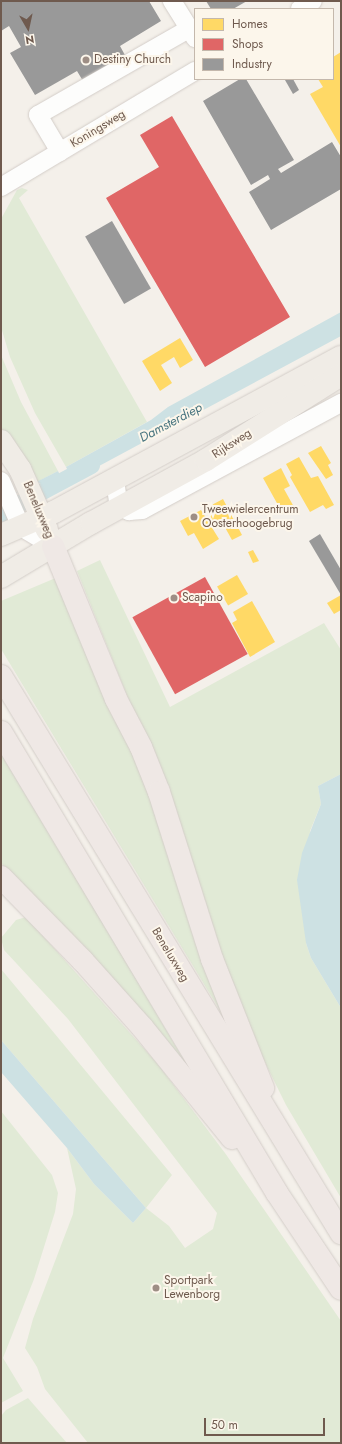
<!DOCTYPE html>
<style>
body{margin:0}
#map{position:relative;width:342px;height:1444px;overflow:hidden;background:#f4f0ea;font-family:Jost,sans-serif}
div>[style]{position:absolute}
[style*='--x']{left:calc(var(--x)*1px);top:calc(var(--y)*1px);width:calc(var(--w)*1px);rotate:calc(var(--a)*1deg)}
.green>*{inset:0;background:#e1ead6}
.water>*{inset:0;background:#cde1e3;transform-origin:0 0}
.pier>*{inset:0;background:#f4f0ea}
.homes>*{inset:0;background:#ffd966;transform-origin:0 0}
.shops>*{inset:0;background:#e06666;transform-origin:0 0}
.industry>*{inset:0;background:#999;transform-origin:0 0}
.canal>*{height:17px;margin:-8.5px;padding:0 8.5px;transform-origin:8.5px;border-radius:8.5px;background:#cde1e3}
.roads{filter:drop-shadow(0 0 1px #d3cdc8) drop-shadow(0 0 1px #d3cdc8)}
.minor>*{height:18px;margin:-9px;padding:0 9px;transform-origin:9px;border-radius:9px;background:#fdfdfc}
.major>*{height:22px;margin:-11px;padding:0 11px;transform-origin:11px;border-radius:11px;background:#f0ece6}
.highway>*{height:22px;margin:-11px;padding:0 11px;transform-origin:11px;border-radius:11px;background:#efe8e5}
.dots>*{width:11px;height:11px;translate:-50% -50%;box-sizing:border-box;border:2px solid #fcf6eb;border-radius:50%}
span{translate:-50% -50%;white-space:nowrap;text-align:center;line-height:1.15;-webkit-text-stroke:4px #fcf6eb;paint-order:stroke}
.poi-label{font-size:12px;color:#6f5a4e}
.left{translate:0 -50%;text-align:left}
.street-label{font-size:12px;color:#6f5a4e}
.water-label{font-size:13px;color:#4a7680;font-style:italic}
.frame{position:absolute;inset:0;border:2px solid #6f5a4e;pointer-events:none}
.legend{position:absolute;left:194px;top:8px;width:140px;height:72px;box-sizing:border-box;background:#fcf6eb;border:1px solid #c4b8ac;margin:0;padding:5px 7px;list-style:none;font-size:12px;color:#6f5a4e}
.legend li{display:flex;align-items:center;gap:8px;height:20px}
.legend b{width:20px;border:1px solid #c4b8ac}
.north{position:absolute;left:8px;top:8px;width:40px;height:40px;-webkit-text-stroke:3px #fcf6eb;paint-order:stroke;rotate:171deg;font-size:11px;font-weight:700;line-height:16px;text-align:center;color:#6f5a4e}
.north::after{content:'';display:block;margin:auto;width:14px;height:18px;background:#6f5a4e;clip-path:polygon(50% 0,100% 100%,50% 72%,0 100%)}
.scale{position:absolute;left:204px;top:1418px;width:121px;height:18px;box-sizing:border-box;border:2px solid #6f5a4e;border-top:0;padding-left:5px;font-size:12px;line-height:14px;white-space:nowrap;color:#6f5a4e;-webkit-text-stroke:3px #fcf6eb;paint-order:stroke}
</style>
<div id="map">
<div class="green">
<i style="clip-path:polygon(22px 188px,28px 190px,19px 198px,147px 422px,66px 467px,35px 413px,10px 357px,1px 327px,1px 219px,17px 190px)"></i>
<i style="clip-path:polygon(1px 355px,21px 402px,58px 471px,37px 482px,1px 435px)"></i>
<i style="clip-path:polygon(100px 560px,170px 707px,324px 623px,341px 650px,341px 774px,318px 786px,321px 804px,310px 831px,306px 943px,311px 958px,341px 1008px,341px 1198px,286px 1105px,245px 1022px,157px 770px,77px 571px)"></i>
<i style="clip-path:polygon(58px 577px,134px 749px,230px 1027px,1px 649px,1px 601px)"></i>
<i style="clip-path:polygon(1px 754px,99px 915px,189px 1069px,1px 863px)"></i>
<i style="clip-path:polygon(26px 917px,157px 1063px,225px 1153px,341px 1321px,341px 1443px,88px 1443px,45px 1389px,37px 1367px,25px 1348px,33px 1319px,73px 1214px,76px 1189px,67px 1148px,94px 1184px,133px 1223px,146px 1208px,1px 1040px,1px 969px,172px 1175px,146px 1208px,169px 1226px,185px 1248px,213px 1229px,217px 1213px,68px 1019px,4px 950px,1px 938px,16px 920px)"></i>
<i style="clip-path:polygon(1px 1111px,52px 1175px,58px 1193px,55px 1212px,34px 1279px,3px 1358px,23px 1391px,1px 1403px)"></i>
<i style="clip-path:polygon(28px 1398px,67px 1443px,1px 1443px,1px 1416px,6px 1410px)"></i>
</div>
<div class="water">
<i style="clip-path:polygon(341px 312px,341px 336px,73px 480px,66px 467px,151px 420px,168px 407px)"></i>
<i style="left:58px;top:471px;width:16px;height:64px;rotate:63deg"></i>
<i style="clip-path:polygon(341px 774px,341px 1008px,311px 958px,306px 943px,297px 880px,302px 853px,321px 804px,318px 786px)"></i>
<i style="clip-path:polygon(1px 1040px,146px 1208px,133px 1223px,94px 1184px,67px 1148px,1px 1072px)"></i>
</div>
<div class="pier">
<i style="clip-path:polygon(37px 482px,56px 489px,1px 519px,1px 501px)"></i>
</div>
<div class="homes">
<i style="clip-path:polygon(341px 52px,341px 147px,310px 94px,323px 87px,318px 79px,333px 79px,333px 57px)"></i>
<i style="clip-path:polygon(180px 338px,193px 360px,180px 368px,174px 357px,161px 365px,172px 383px,160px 391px,142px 361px)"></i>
<i style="clip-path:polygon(321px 446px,331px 463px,328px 465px,333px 475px,326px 479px,308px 453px)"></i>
<i style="clip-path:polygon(299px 457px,311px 478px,318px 476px,334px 505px,326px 509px,323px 505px,310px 512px,290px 477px,292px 475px,286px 464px)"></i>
<i style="clip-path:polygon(281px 468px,290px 486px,284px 489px,294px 507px,283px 514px,263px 478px)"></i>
<i style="clip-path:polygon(223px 499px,242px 535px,232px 540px,222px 522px,215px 526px,206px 508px)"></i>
<i style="clip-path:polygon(201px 510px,219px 539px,203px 549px,194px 533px,188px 536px,180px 521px)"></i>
<i style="clip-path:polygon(253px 550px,259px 561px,253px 563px,248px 552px)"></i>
<i style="left:237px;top:575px;width:22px;height:23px;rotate:60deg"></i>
<i style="clip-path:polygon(341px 595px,341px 610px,334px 614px,327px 603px)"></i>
<i style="clip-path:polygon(252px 601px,275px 642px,250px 657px,232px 623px,237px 620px,233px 612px)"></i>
</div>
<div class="shops">
<i style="clip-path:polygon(172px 116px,290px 317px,205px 367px,106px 198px,159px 167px,140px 135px)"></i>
<i style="left:205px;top:577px;width:88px;height:83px;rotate:61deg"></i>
</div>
<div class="industry">
<i style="clip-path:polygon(1px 1px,149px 1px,161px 21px,120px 46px,126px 57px,83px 81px,77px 71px,35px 95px,10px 53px,21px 47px,9px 26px,1px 31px)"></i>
<i style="clip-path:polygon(206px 1px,247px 1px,233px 9px,211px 9px)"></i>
<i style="clip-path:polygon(240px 79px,246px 79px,294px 160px,278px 169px,281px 173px,332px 142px,341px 157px,341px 189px,271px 230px,249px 192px,270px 179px,268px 175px,251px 185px,203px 101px)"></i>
<i style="clip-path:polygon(293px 79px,299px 90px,293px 94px,285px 80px)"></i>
<i style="left:112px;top:221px;width:78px;height:31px;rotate:60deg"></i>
<i style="clip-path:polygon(320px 534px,341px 570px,341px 595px,309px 541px)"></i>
</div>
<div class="canal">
<i style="--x:1;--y:513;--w:102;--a:-28.1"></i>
</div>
<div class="roads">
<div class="minor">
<i style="--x:172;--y:1;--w:44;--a:58.1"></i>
<i style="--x:300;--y:9;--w:15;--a:-32"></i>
<i style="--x:60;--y:152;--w:43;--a:-120.7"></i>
<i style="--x:38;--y:115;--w:174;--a:-29.7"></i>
<i style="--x:1;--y:187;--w:226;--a:-30.9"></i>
<i style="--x:115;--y:480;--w:27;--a:82"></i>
<i style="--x:119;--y:507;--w:11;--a:22"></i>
<i style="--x:129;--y:511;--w:13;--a:-4"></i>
<i style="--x:142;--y:510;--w:226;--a:-28.3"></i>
<i style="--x:1;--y:481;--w:50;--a:66.5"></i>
<i style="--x:21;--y:527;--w:37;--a:31"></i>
</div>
<div class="major">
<i style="--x:1;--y:441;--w:34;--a:56"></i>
<i style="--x:20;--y:469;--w:67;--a:66.1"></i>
<i style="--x:1;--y:535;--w:58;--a:-23.5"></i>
<i style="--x:54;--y:512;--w:326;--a:-28.4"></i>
<i style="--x:1;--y:577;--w:105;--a:-31"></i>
<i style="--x:91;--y:523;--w:131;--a:-28.7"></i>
<i style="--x:206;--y:460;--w:160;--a:-32.2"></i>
</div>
<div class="highway">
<i style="--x:53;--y:546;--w:165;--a:67.6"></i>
<i style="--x:116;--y:699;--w:54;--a:62.5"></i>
<i style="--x:141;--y:747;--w:48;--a:68.2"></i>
<i style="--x:159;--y:792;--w:175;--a:72.4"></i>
<i style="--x:212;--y:959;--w:139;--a:68.4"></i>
<i style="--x:1;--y:676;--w:653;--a:58.6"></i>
<i style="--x:1;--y:732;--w:537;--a:59.09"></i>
<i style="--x:277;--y:1193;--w:115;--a:56.3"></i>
<i style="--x:1;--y:877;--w:117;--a:45.7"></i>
<i style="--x:83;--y:961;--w:89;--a:48.2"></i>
<i style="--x:142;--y:1027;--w:143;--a:51"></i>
</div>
</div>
<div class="dots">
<i style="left:86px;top:60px;background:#9e8e85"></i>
<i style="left:194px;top:517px;background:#9e8e85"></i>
<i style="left:174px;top:598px;background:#9e8e85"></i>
<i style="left:156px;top:1288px;background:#9e8e85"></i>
</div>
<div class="poi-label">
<span class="left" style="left:94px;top:60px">Destiny Church</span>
<span class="left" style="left:202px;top:517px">Tweewielercentrum<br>Oosterhoogebrug</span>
<span class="left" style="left:182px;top:598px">Scapino</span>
<span class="left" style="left:164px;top:1288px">Sportpark<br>Lewenborg</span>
</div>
<div class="street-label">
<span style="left:98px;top:129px;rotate:-31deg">Koningsweg</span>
<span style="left:232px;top:444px;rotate:-33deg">Rijksweg</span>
<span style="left:38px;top:510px;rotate:67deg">Beneluxweg</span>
<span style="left:170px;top:955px;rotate:59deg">Beneluxweg</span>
</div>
<div class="water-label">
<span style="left:171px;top:423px;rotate:-28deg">Damsterdiep</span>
</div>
<div class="frame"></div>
<ul class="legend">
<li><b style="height:11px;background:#ffd966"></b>Homes</li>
<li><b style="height:11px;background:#e06666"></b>Shops</li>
<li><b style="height:11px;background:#999"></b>Industry</li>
</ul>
<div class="north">N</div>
<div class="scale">50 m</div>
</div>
